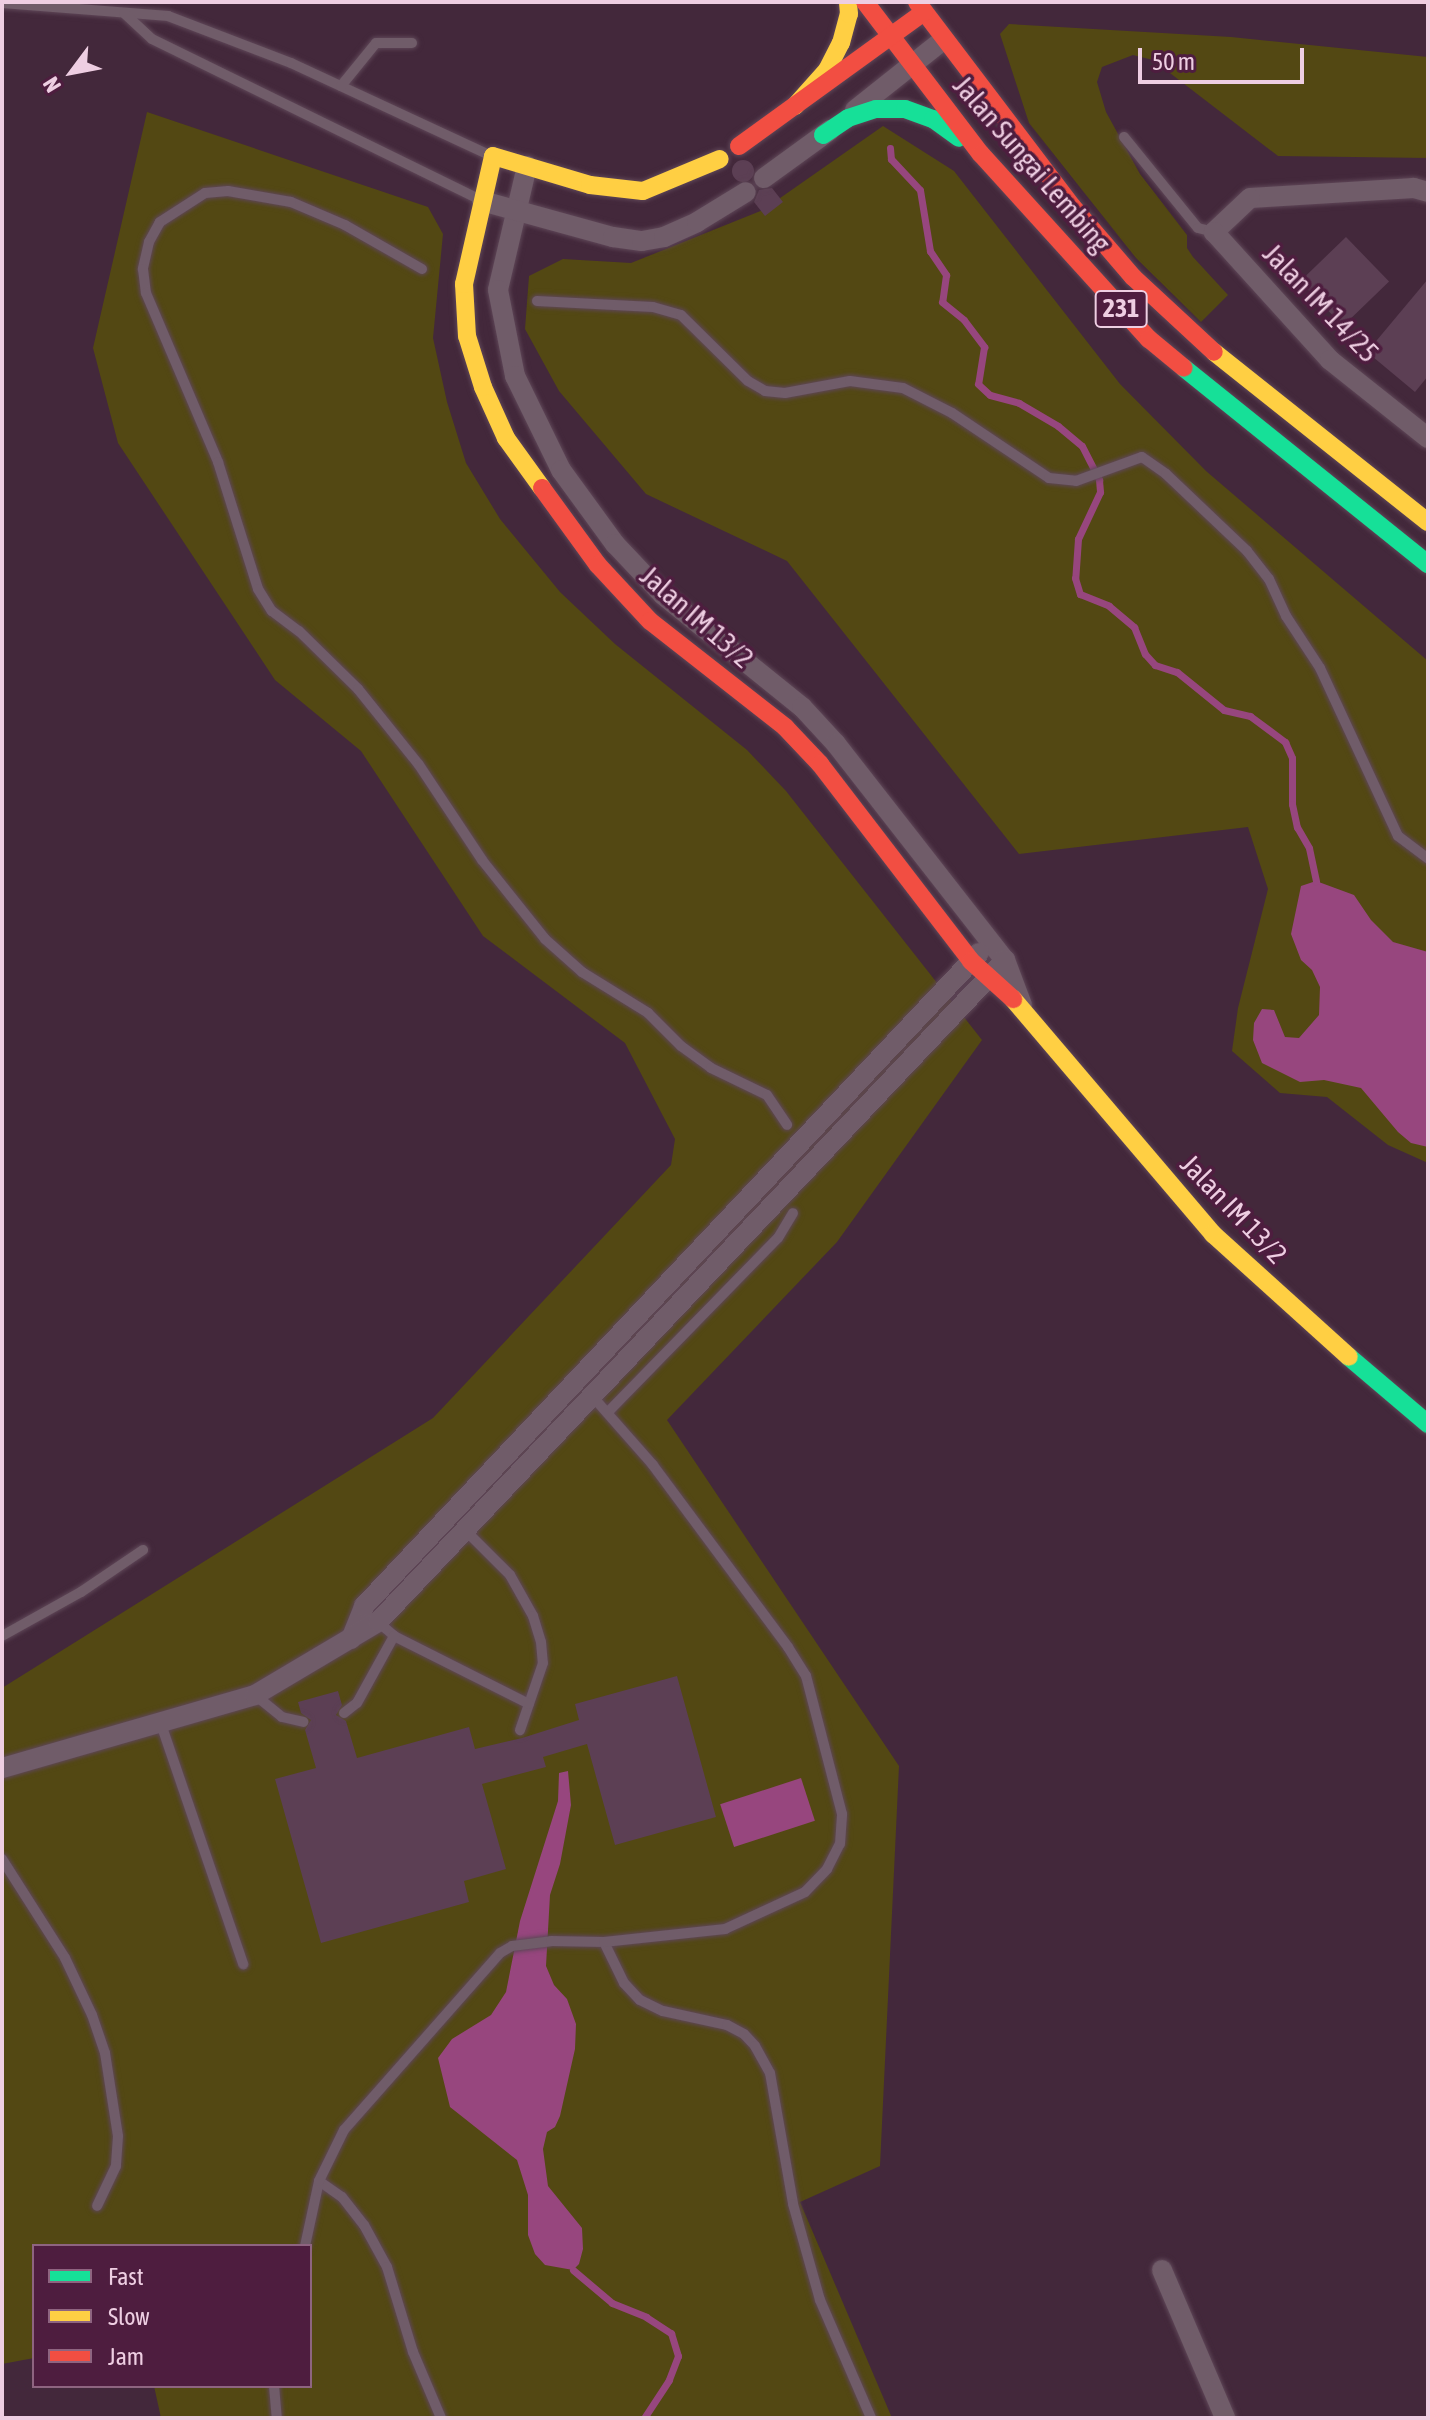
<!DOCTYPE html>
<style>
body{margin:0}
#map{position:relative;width:1430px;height:2420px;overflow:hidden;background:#43283b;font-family:"Asap Condensed",sans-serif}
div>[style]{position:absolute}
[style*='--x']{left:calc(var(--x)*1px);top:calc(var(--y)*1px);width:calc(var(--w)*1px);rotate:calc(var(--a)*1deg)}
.green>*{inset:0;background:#534813}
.water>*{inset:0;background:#97467e;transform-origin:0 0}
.stream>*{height:7px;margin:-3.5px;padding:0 3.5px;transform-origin:3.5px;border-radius:3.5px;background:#97467e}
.building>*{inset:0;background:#5c3f54;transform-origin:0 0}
.round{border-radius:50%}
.roads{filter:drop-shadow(0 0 2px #5e4657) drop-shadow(0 0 2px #5e4657)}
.lane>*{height:10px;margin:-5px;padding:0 5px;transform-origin:5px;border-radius:5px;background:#705c69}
.street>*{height:20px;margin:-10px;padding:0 10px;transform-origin:10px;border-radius:10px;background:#705c69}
.fast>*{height:18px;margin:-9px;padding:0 9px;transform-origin:9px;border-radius:9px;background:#16e098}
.slow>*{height:18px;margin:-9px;padding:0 9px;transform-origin:9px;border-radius:9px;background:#ffcf43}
.jam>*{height:18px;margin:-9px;padding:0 9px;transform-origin:9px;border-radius:9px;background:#f24e42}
span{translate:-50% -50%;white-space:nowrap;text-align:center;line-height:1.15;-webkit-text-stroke:7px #4e1d3f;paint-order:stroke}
.shield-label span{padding:2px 6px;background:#4e1d3f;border:2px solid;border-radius:6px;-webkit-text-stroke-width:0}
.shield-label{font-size:26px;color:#eecee2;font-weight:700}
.street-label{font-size:28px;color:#eecee2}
.frame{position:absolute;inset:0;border:4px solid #eecee2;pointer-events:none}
.legend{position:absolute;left:32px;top:2244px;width:280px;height:144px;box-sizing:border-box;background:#4e1d3f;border:2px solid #8e6480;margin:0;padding:10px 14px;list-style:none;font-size:24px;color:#eecee2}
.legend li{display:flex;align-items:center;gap:16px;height:40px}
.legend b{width:40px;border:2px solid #8e6480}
.north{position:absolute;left:32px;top:32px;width:80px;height:80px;-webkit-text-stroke:6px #4e1d3f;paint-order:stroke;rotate:238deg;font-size:22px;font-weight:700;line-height:32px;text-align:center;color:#eecee2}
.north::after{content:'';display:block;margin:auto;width:28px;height:36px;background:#eecee2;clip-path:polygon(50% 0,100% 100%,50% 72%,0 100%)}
.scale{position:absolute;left:1138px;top:48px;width:166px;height:36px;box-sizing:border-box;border:4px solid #eecee2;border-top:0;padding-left:10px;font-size:24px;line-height:28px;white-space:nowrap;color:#eecee2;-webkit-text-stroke:6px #4e1d3f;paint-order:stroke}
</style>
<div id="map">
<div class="green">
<i style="clip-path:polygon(1009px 24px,1231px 37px,1428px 57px,1428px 158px,1278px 156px,1153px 60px,1133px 55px,1102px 67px,1097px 82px,1106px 112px,1140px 174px,1187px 235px,1187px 248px,1193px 257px,1228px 295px,1201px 322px,1136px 258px,1029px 123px,1000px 34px)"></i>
<i style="clip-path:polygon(147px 112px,428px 207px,443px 234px,433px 338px,447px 402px,466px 463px,500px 519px,560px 592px,615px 644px,747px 750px,786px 791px,982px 1040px,837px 1242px,667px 1420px,899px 1766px,880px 2166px,800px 2202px,892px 2418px,161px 2418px,154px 2386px,310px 2386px,310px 2246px,34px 2246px,34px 2358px,2px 2364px,2px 1688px,433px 1418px,671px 1165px,675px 1139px,625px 1043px,483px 936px,361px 751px,275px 680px,118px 443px,93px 348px)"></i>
<i style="clip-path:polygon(883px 126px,954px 171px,1120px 384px,1206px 471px,1428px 661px,1428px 1163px,1388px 1145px,1327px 1097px,1280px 1093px,1232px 1051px,1238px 1008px,1268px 889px,1248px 827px,1019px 854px,787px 561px,646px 494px,559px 391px,525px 329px,529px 276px,563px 259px,631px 263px,763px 210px)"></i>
</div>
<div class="water">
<i style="clip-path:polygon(1316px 881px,1354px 895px,1371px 920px,1393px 942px,1428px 952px,1428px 1147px,1411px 1143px,1398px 1132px,1361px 1088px,1324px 1080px,1300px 1082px,1262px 1063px,1253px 1040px,1254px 1023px,1262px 1009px,1274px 1010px,1285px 1037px,1299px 1038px,1319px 1015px,1320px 987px,1312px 970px,1301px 960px,1291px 934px,1301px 886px)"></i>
<i style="clip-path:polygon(568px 1771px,571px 1805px,560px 1864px,550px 1895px,546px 1966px,554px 1985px,567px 1999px,576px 2024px,575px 2049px,560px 2116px,555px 2127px,547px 2132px,543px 2149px,548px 2186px,582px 2228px,583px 2249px,579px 2264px,573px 2270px,545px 2265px,535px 2254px,528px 2235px,528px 2195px,517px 2160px,450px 2107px,438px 2058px,452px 2039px,491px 2015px,506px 1992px,520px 1921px,558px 1801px,559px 1773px)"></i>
<i style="left:801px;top:1778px;width:45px;height:85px;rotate:72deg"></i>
</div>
<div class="stream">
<i style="--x:890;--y:148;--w:11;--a:85"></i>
<i style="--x:891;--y:159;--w:42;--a:46.9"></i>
<i style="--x:920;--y:190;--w:62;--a:80.7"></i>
<i style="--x:930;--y:251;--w:29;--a:56"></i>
<i style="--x:946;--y:275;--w:27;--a:98"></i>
<i style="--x:942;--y:302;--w:28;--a:39"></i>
<i style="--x:964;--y:320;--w:34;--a:53"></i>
<i style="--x:984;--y:347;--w:37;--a:99"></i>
<i style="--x:978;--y:384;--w:16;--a:43"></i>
<i style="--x:990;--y:395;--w:30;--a:15"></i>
<i style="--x:1019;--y:403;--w:45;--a:30.5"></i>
<i style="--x:1058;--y:426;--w:31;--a:40"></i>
<i style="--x:1082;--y:446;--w:38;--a:63"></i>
<i style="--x:1099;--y:480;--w:12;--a:85"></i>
<i style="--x:1100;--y:492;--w:52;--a:115.1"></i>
<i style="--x:1078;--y:539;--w:39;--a:94"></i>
<i style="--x:1075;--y:578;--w:17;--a:73"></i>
<i style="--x:1080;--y:594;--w:31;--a:22"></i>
<i style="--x:1109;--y:606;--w:33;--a:40"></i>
<i style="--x:1134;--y:627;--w:29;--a:68"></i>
<i style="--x:1145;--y:654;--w:15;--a:48"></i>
<i style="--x:1155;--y:665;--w:23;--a:18"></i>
<i style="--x:1177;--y:672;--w:60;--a:39"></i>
<i style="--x:1224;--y:710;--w:27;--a:13"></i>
<i style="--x:1250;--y:716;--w:44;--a:36.6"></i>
<i style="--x:1285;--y:742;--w:17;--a:66"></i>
<i style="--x:1292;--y:758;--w:46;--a:90"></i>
<i style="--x:1292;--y:804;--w:24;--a:78"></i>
<i style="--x:1297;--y:827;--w:24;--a:60"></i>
<i style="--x:1309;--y:848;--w:34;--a:78"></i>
<i style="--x:573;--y:2270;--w:51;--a:40.2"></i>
<i style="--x:612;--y:2303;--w:37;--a:22"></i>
<i style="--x:646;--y:2317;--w:30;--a:33"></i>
<i style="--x:671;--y:2333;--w:24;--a:73"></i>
<i style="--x:678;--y:2356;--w:26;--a:111"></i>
<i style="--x:669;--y:2380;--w:45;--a:123.3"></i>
</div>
<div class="building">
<i class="round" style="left:732px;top:160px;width:22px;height:22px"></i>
<i style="clip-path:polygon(772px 188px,783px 202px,765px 216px,754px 202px,759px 190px)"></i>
<i style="left:1346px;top:237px;width:62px;height:64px;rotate:46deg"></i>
<i style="clip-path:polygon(1428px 279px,1428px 376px,1415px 392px,1367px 352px)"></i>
<i style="clip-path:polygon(677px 1676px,716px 1817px,615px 1845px,587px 1744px,543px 1757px,546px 1767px,482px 1784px,506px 1869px,464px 1881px,469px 1902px,321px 1943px,275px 1779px,316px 1768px,305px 1730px,311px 1720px,301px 1713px,298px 1702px,338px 1691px,342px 1705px,336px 1715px,346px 1721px,357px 1758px,469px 1727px,475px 1749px,522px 1738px,579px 1720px,575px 1704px)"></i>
</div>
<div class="roads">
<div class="lane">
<i style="--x:2;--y:3;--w:167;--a:4.5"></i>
<i style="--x:168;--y:16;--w:132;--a:20.9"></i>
<i style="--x:291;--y:63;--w:221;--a:24.9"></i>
<i style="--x:124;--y:13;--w:38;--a:43"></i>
<i style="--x:152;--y:39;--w:365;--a:26.1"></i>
<i style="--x:341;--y:86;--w:55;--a:-50.9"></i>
<i style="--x:376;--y:43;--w:36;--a:0"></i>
<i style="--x:1124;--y:137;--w:117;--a:50.9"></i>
<i style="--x:1198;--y:228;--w:16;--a:14"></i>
<i style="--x:422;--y:269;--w:89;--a:-150.3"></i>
<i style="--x:345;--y:225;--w:59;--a:-156.9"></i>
<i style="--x:291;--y:202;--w:64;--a:-170.1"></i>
<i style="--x:228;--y:191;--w:23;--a:175"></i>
<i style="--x:205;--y:193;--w:54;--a:147.2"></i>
<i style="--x:160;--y:222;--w:23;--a:119"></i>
<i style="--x:149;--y:242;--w:28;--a:103"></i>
<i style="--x:143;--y:269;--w:24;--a:83"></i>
<i style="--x:146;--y:293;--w:184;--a:66.9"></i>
<i style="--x:218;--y:462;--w:133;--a:72.5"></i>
<i style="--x:258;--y:589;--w:26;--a:58"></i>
<i style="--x:272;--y:611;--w:34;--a:37"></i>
<i style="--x:299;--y:631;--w:83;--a:44.5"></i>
<i style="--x:358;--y:689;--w:97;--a:51.2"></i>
<i style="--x:419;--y:765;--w:114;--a:56.4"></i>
<i style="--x:482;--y:860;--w:101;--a:51.4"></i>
<i style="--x:545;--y:939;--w:50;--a:41.7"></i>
<i style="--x:582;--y:972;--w:78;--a:31.8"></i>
<i style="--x:648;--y:1013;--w:47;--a:45"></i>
<i style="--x:681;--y:1046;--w:37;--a:36"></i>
<i style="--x:711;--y:1068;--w:62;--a:25.7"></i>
<i style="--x:767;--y:1095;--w:36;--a:56"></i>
<i style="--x:537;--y:301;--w:116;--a:3"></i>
<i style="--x:653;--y:307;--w:29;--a:16"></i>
<i style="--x:681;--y:315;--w:94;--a:44.6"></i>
<i style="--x:748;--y:381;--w:20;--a:30"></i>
<i style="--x:765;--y:391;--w:20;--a:6"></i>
<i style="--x:785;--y:393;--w:66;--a:-10.5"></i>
<i style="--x:850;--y:381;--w:53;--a:7.5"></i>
<i style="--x:903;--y:388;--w:55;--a:27"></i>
<i style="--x:952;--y:413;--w:117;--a:33.8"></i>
<i style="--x:1049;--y:478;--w:27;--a:6"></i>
<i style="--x:1076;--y:481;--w:70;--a:-20"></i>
<i style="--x:1142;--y:457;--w:29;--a:35"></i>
<i style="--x:1166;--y:474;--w:112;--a:43.5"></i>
<i style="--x:1247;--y:551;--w:36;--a:52"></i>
<i style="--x:1269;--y:579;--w:41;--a:65.3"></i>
<i style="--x:1286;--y:616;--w:62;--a:56.8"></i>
<i style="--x:1320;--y:668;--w:185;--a:65.1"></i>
<i style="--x:1398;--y:836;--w:38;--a:37"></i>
<i style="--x:609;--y:1411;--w:242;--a:-45.7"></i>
<i style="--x:778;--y:1238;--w:29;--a:-59"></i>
<i style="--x:462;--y:1527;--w:68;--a:45"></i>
<i style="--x:510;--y:1575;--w:47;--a:60.7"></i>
<i style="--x:533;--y:1616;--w:27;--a:73"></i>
<i style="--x:541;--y:1642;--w:21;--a:85"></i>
<i style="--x:543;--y:1663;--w:71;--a:108.9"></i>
<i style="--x:377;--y:1621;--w:23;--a:41"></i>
<i style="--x:394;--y:1636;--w:151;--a:26.7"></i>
<i style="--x:2;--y:1636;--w:90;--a:-29.1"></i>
<i style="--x:81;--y:1592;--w:75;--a:-34.1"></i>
<i style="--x:255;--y:1695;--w:35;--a:39"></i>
<i style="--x:282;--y:1717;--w:22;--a:13"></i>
<i style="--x:344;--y:1713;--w:16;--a:-38"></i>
<i style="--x:357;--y:1703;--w:77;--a:-61.1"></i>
<i style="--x:161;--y:1724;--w:254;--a:71.1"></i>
<i style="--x:2;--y:1859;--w:117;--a:57.5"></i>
<i style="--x:65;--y:1958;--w:63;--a:64.7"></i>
<i style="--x:92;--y:2015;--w:40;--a:71.1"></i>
<i style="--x:105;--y:2053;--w:84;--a:81.1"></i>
<i style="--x:118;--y:2136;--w:30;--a:94"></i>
<i style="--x:116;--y:2166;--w:44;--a:115.4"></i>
<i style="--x:604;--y:1942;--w:46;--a:64"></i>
<i style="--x:624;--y:1983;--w:23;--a:47"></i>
<i style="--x:640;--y:2000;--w:25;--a:26"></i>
<i style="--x:663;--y:2011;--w:66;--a:12.3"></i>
<i style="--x:727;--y:2025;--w:19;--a:28"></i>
<i style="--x:744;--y:2034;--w:16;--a:47"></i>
<i style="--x:755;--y:2046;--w:31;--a:61"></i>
<i style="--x:770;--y:2073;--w:133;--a:80"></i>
<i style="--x:793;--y:2204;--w:100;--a:74.3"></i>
<i style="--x:820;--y:2300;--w:129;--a:66.6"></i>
<i style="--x:319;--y:2181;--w:28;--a:35"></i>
<i style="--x:342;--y:2197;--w:36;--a:52"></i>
<i style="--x:364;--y:2225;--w:48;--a:61.3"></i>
<i style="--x:387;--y:2267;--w:89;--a:73"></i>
<i style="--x:413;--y:2352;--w:72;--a:67"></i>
<i style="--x:305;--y:2246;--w:66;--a:-77.8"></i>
<i style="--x:319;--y:2181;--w:57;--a:-63.9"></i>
<i style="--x:344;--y:2130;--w:236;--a:-48.6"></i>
<i style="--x:500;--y:1953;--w:14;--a:-30"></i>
<i style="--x:512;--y:1946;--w:39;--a:-7"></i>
<i style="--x:551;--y:1941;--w:53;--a:1.1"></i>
<i style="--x:604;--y:1942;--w:122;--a:-6.1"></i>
<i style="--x:725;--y:1929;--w:88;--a:-24.8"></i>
<i style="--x:805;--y:1892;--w:32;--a:-46"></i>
<i style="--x:827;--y:1869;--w:28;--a:-63"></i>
<i style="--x:840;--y:1844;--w:30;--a:-86"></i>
<i style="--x:842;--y:1814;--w:143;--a:-104.6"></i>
<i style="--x:806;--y:1676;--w:34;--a:-122"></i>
<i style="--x:788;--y:1647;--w:227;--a:-126.6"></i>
<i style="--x:653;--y:1465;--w:91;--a:-131.4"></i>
<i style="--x:274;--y:2386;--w:32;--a:85"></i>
</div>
<div class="street">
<i style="--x:855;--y:110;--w:112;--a:-38.5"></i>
<i style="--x:527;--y:166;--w:127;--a:103.2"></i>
<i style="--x:498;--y:290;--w:88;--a:78.8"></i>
<i style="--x:515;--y:376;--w:105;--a:63.9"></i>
<i style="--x:561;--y:470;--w:92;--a:53.9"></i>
<i style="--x:615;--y:544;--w:70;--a:46.7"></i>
<i style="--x:663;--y:595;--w:179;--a:38.9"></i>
<i style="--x:802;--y:707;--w:50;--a:47.4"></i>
<i style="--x:836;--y:744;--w:274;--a:52"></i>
<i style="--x:1005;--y:960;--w:48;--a:69.3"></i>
<i style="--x:764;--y:178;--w:82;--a:-36"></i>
<i style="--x:1428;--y:192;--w:15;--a:-164"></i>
<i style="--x:1414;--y:188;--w:164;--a:176.5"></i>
<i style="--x:1250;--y:198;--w:50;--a:136.6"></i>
<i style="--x:1214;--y:232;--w:173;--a:47.8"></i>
<i style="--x:1330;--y:360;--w:125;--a:38.5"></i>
<i style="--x:482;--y:201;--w:136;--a:15.4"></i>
<i style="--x:613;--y:237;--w:29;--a:8"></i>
<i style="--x:642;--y:241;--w:22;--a:-10"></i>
<i style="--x:664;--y:237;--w:36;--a:-24"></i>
<i style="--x:697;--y:222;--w:57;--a:-31.5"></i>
<i style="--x:351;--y:1639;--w:35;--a:-68"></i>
<i style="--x:364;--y:1606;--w:897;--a:-46.72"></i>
<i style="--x:2;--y:1768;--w:263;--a:-16.1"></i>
<i style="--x:255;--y:1695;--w:143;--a:-30.7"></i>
<i style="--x:378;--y:1622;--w:912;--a:-46.56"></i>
<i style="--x:1162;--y:2270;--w:161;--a:66.9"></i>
</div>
<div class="fast">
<i style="--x:823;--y:135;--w:30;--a:-34"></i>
<i style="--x:848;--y:118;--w:29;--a:-18"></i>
<i style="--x:876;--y:109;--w:29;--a:0"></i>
<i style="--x:905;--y:109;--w:30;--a:20"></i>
<i style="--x:933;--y:119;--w:32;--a:36"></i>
<i style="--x:1184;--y:368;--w:313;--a:38.8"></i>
<i style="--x:1349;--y:1357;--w:104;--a:40.3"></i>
</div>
<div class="slow">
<i style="--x:795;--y:106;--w:48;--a:-48.4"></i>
<i style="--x:827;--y:70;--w:30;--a:-63"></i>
<i style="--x:841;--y:43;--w:30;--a:-75"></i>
<i style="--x:849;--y:14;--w:12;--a:-95"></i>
<i style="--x:1214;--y:352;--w:273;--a:38.5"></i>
<i style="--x:542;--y:488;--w:62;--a:-125.8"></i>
<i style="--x:506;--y:438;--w:56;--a:-114.3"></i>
<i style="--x:483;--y:387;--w:53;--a:-107.4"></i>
<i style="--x:467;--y:336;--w:52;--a:-93.3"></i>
<i style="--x:464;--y:284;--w:131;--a:-77.2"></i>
<i style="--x:493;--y:156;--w:101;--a:16.6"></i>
<i style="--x:590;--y:185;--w:53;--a:6.5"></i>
<i style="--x:643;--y:191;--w:83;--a:-22.6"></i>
<i style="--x:1013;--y:999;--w:309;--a:49.6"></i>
<i style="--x:1213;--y:1234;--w:183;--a:42.1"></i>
</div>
<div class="jam">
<i style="--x:865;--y:2;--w:191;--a:52.7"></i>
<i style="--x:981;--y:154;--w:250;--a:47.8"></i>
<i style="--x:1149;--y:339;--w:45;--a:39.6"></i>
<i style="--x:917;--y:2;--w:256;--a:52.8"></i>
<i style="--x:1072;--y:206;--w:94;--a:49.3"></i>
<i style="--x:1133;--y:277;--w:110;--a:42.8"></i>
<i style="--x:739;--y:146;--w:228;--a:-35.9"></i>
<i style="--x:542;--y:488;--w:95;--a:54"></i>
<i style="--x:598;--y:565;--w:76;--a:47.1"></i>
<i style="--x:650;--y:621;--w:172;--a:38.1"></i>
<i style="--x:785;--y:727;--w:51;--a:46.6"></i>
<i style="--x:820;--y:764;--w:248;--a:52.5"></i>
<i style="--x:971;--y:961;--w:57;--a:42.1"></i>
</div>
</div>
<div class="shield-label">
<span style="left:1121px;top:309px">231</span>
</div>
<div class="street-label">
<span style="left:1032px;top:164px;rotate:49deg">Jalan Sungai Lembing</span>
<span style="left:1321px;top:303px;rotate:46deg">Jalan IM 14/25</span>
<span style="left:697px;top:617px;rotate:41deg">Jalan IM 13/2</span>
<span style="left:1234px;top:1209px;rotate:46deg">Jalan IM 13/2</span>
</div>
<div class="frame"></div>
<ul class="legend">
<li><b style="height:10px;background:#16e098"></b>Fast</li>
<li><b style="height:10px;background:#ffcf43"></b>Slow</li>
<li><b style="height:10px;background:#f24e42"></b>Jam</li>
</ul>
<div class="north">N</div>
<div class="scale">50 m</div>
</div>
